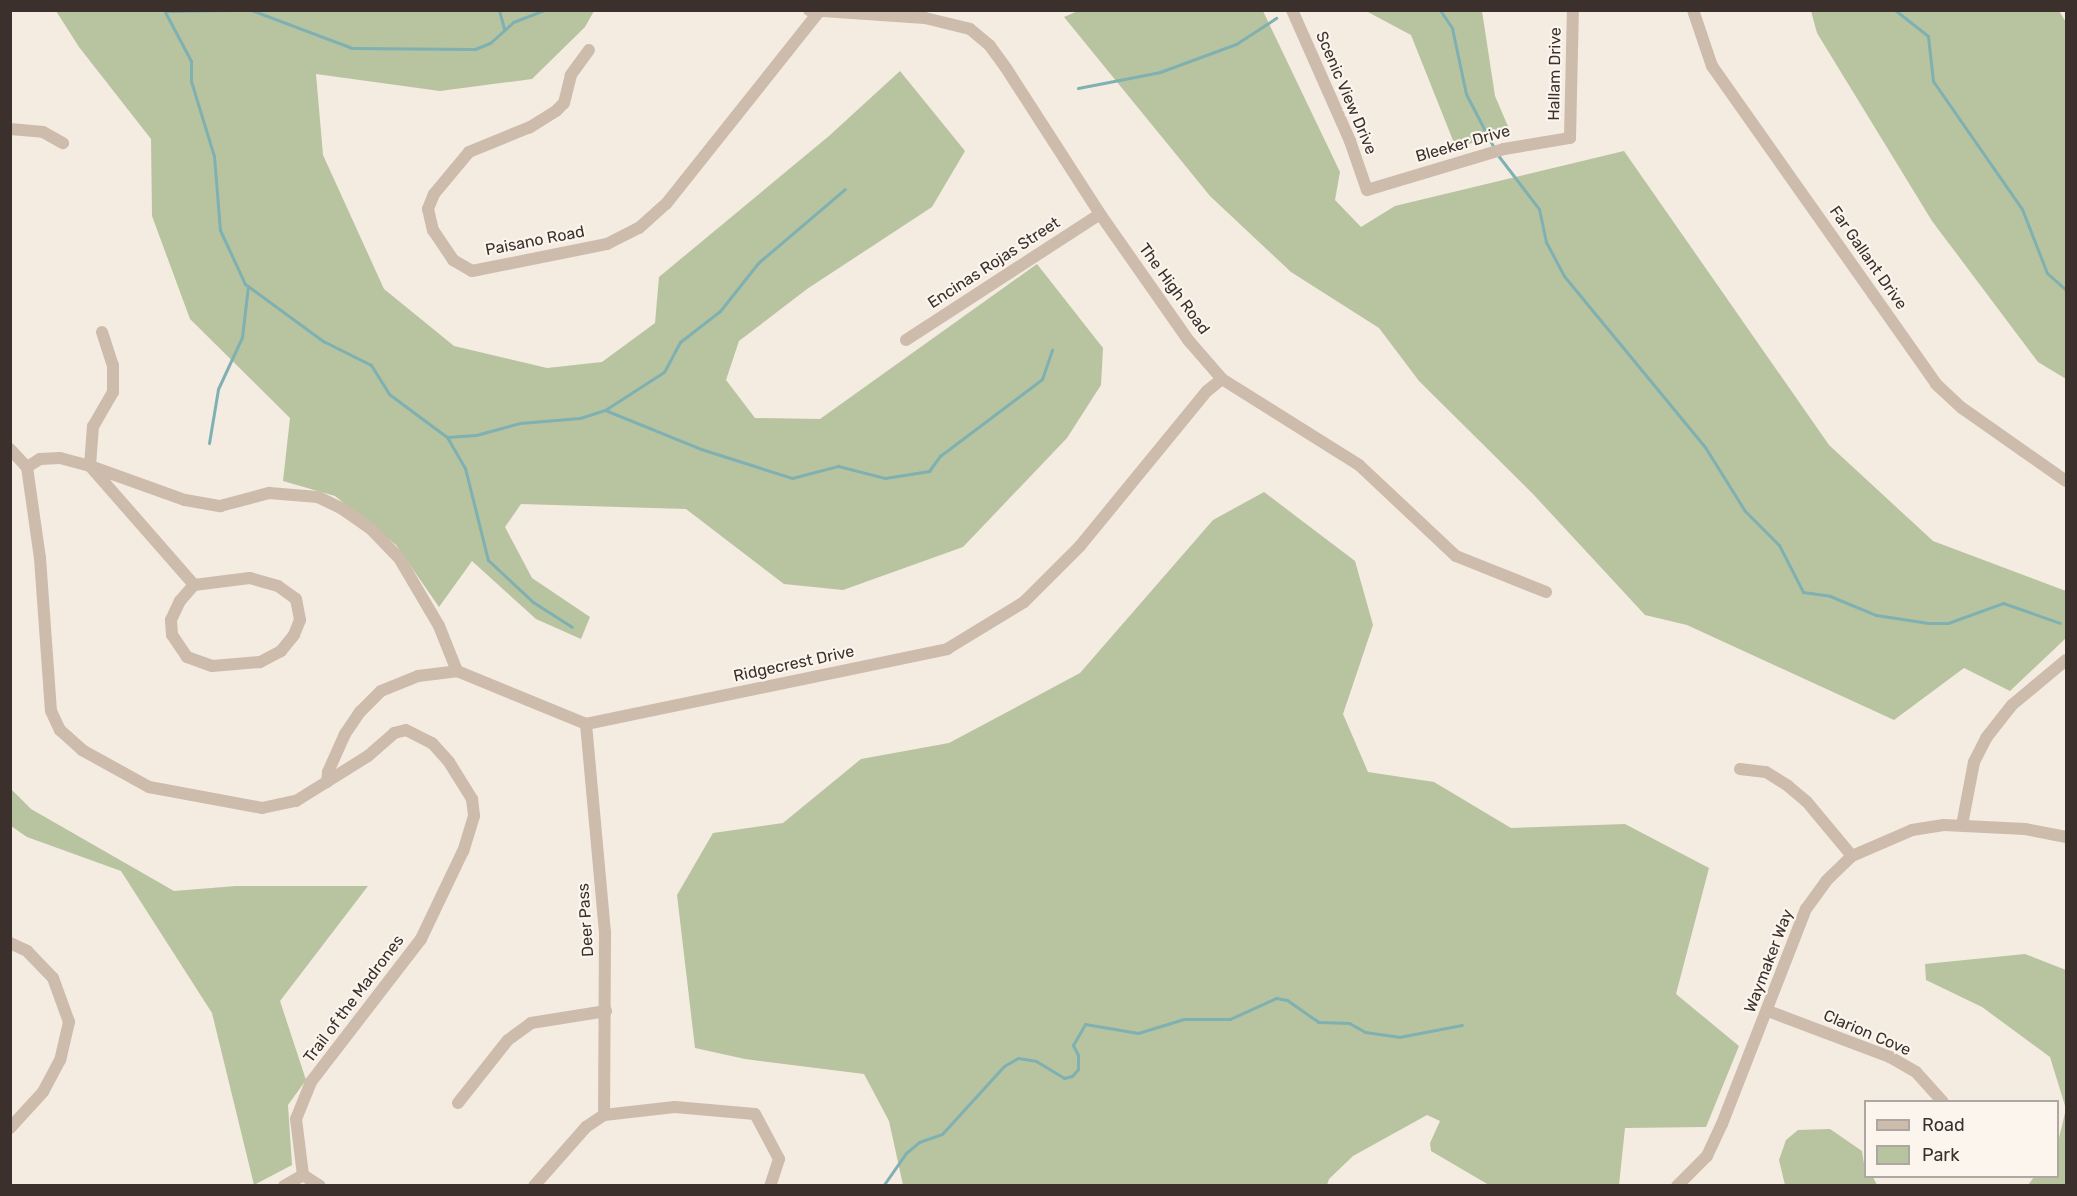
<!DOCTYPE html>
<style>
body{margin:0}
#map{position:relative;width:2077px;height:1196px;overflow:hidden;background:#f4ebe1;font-family:Rubik,sans-serif}
div>[style]{position:absolute}
[style*='--x']{left:calc(var(--x)*1px);top:calc(var(--y)*1px);width:calc(var(--w)*1px);rotate:calc(var(--a)*1deg)}
.green>*{inset:0;background:#b8c4a0}
.stream>*{height:3px;margin:-1.5px;padding:0 1.5px;transform-origin:1.5px;border-radius:1.5px;background:#7fb0b2}
.minor>*{height:12px;margin:-6px;padding:0 6px;transform-origin:6px;border-radius:6px;background:#cdbbac}
span{translate:-50% -50%;white-space:nowrap;text-align:center;line-height:1.15;-webkit-text-stroke:4.5px #fbf5ee;paint-order:stroke}
.street-label{font-size:16px;color:#3b302b}
.frame{position:absolute;inset:0;border:12px solid #3b302b;pointer-events:none}
.legend{position:absolute;left:1864px;top:1100px;width:195px;height:78px;box-sizing:border-box;background:#fbf5ee;border:2px solid #aea6a0;margin:0;padding:8px 10px;list-style:none;font-size:18px;color:#3b302b}
.legend li{display:flex;align-items:center;gap:12px;height:30px}
.legend b{width:30px;border:2px solid #aea6a0}
</style>
<div id="map">
<div class="green">
<i style="clip-path:polygon(1080px 10px,1263px 11px,1340px 172px,1335px 200px,1361px 227px,1395px 206px,1624px 151px,1829px 445px,1933px 541px,2066px 591px,2066px 638px,2010px 691px,1964px 668px,1894px 720px,1687px 625px,1645px 615px,1533px 494px,1419px 381px,1379px 328px,1291px 272px,1210px 196px,1064px 17px)"></i>
<i style="clip-path:polygon(56px 11px,594px 11px,585px 27px,532px 79px,440px 91px,316px 74px,323px 155px,384px 289px,454px 346px,547px 368px,602px 362px,655px 323px,659px 277px,829px 136px,900px 71px,965px 151px,932px 207px,807px 289px,739px 341px,726px 380px,755px 418px,820px 419px,1037px 264px,1103px 348px,1101px 385px,1067px 438px,963px 547px,843px 590px,784px 584px,686px 509px,521px 504px,505px 527px,532px 578px,590px 617px,581px 639px,536px 619px,472px 561px,439px 607px,396px 545px,335px 496px,283px 481px,290px 418px,190px 319px,152px 216px,151px 139px,79px 47px)"></i>
<i style="clip-path:polygon(1366px 11px,1482px 11px,1495px 96px,1510px 131px,1456px 148px,1411px 35px)"></i>
<i style="clip-path:polygon(1811px 11px,2059px 11px,2066px 22px,2066px 379px,2038px 362px,1932px 221px,1817px 33px)"></i>
<i style="clip-path:polygon(1264px 492px,1355px 561px,1373px 625px,1343px 714px,1368px 772px,1434px 782px,1511px 828px,1625px 824px,1709px 868px,1676px 994px,1739px 1046px,1706px 1127px,1625px 1128px,1619px 1185px,1489px 1185px,1431px 1151px,1430px 1143px,1440px 1121px,1427px 1115px,1353px 1156px,1329px 1179px,1327px 1185px,903px 1185px,889px 1121px,864px 1074px,745px 1059px,695px 1048px,677px 895px,713px 833px,783px 823px,861px 759px,949px 743px,1080px 673px,1213px 520px)"></i>
<i style="clip-path:polygon(10px 788px,31px 809px,174px 891px,236px 886px,368px 886px,280px 1001px,306px 1080px,288px 1105px,292px 1165px,254px 1185px,212px 1013px,121px 871px,27px 837px,11px 826px)"></i>
<i style="clip-path:polygon(2025px 954px,2066px 970px,2066px 1185px,2028px 1185px,2034px 1177px,2058px 1176px,2058px 1142px,2066px 1109px,2050px 1057px,1982px 1007px,1926px 980px,1925px 964px)"></i>
<i style="clip-path:polygon(1830px 1129px,1862px 1151px,1866px 1176px,1873px 1177px,1877px 1185px,1785px 1185px,1779px 1160px,1786px 1140px,1798px 1130px)"></i>
</div>
<div class="stream">
<i style="--x:164;--y:10;--w:58;--a:62.1"></i>
<i style="--x:191;--y:61;--w:20;--a:90"></i>
<i style="--x:191;--y:81;--w:78;--a:73"></i>
<i style="--x:214;--y:156;--w:74;--a:85.4"></i>
<i style="--x:220;--y:230;--w:60;--a:65.2"></i>
<i style="--x:245;--y:284;--w:97;--a:36.2"></i>
<i style="--x:323;--y:341;--w:54;--a:26.6"></i>
<i style="--x:371;--y:365;--w:34;--a:58"></i>
<i style="--x:389;--y:394;--w:72;--a:36.6"></i>
<i style="--x:447;--y:437;--w:36;--a:60"></i>
<i style="--x:465;--y:468;--w:95;--a:76"></i>
<i style="--x:488;--y:560;--w:62;--a:43"></i>
<i style="--x:533;--y:602;--w:46;--a:32.7"></i>
<i style="--x:251;--y:10;--w:108;--a:20.6"></i>
<i style="--x:352;--y:48;--w:123;--a:0.5"></i>
<i style="--x:475;--y:49;--w:16;--a:-22"></i>
<i style="--x:490;--y:43;--w:31;--a:-42"></i>
<i style="--x:513;--y:22;--w:34;--a:-21"></i>
<i style="--x:499;--y:10;--w:20;--a:75"></i>
<i style="--x:1440;--y:10;--w:22;--a:56"></i>
<i style="--x:1452;--y:28;--w:67;--a:78"></i>
<i style="--x:1466;--y:94;--w:61;--a:62.6"></i>
<i style="--x:1895;--y:10;--w:42;--a:38.2"></i>
<i style="--x:1928;--y:36;--w:45;--a:83.7"></i>
<i style="--x:1933;--y:81;--w:156;--a:55.2"></i>
<i style="--x:2022;--y:209;--w:69;--a:68.7"></i>
<i style="--x:2047;--y:273;--w:25;--a:42"></i>
<i style="--x:166;--y:11;--w:67;--a:-0.9"></i>
<i style="--x:1078;--y:88;--w:84;--a:-11"></i>
<i style="--x:1160;--y:72;--w:81;--a:-20.2"></i>
<i style="--x:1236;--y:44;--w:48;--a:-33"></i>
<i style="--x:1497;--y:154;--w:69;--a:52.6"></i>
<i style="--x:1539;--y:209;--w:34;--a:78"></i>
<i style="--x:1546;--y:242;--w:38;--a:62"></i>
<i style="--x:1564;--y:276;--w:222;--a:50.5"></i>
<i style="--x:1705;--y:447;--w:75;--a:58"></i>
<i style="--x:1745;--y:511;--w:48;--a:45"></i>
<i style="--x:1779;--y:545;--w:53;--a:62.9"></i>
<i style="--x:1803;--y:592;--w:27;--a:8"></i>
<i style="--x:1830;--y:596;--w:50;--a:22.4"></i>
<i style="--x:1876;--y:615;--w:53;--a:8.7"></i>
<i style="--x:1928;--y:623;--w:20;--a:0"></i>
<i style="--x:1948;--y:623;--w:59;--a:-20"></i>
<i style="--x:2003;--y:603;--w:60;--a:19.3"></i>
<i style="--x:605;--y:410;--w:70;--a:-32.8"></i>
<i style="--x:664;--y:372;--w:34;--a:-62"></i>
<i style="--x:680;--y:342;--w:51;--a:-37.8"></i>
<i style="--x:720;--y:311;--w:61;--a:-51.6"></i>
<i style="--x:758;--y:263;--w:114;--a:-40.4"></i>
<i style="--x:447;--y:437;--w:29;--a:-4"></i>
<i style="--x:476;--y:435;--w:46;--a:-15.3"></i>
<i style="--x:520;--y:423;--w:60;--a:-4.8"></i>
<i style="--x:580;--y:418;--w:26;--a:-18"></i>
<i style="--x:605;--y:410;--w:104;--a:22.1"></i>
<i style="--x:701;--y:449;--w:96;--a:17.7"></i>
<i style="--x:792;--y:478;--w:48;--a:-14.6"></i>
<i style="--x:838;--y:466;--w:49;--a:14.3"></i>
<i style="--x:885;--y:478;--w:45;--a:-9"></i>
<i style="--x:929;--y:471;--w:19;--a:-54"></i>
<i style="--x:940;--y:456;--w:128;--a:-37"></i>
<i style="--x:1042;--y:379;--w:31;--a:-71"></i>
<i style="--x:209;--y:443;--w:55;--a:-80.5"></i>
<i style="--x:218;--y:389;--w:57;--a:-65.2"></i>
<i style="--x:242;--y:337;--w:51;--a:-83.3"></i>
<i style="--x:883;--y:1186;--w:40;--a:-55.1"></i>
<i style="--x:906;--y:1153;--w:17;--a:-40"></i>
<i style="--x:919;--y:1142;--w:24;--a:-19"></i>
<i style="--x:942;--y:1134;--w:92;--a:-47.6"></i>
<i style="--x:1004;--y:1066;--w:16;--a:-30"></i>
<i style="--x:1018;--y:1058;--w:18;--a:9"></i>
<i style="--x:1036;--y:1061;--w:33;--a:31"></i>
<i style="--x:1064;--y:1078;--w:8;--a:-14"></i>
<i style="--x:1072;--y:1076;--w:9;--a:-49"></i>
<i style="--x:1078;--y:1069;--w:14;--a:-90"></i>
<i style="--x:1078;--y:1055;--w:11;--a:-117"></i>
<i style="--x:1073;--y:1045;--w:24;--a:-60"></i>
<i style="--x:1085;--y:1024;--w:54;--a:9.6"></i>
<i style="--x:1138;--y:1033;--w:48;--a:-16.9"></i>
<i style="--x:1184;--y:1019;--w:46;--a:0"></i>
<i style="--x:1230;--y:1019;--w:51;--a:-24.5"></i>
<i style="--x:1276;--y:998;--w:11;--a:10"></i>
<i style="--x:1287;--y:1000;--w:38;--a:35"></i>
<i style="--x:1318;--y:1022;--w:31;--a:2"></i>
<i style="--x:1349;--y:1023;--w:18;--a:29"></i>
<i style="--x:1365;--y:1032;--w:34;--a:8"></i>
<i style="--x:1399;--y:1037;--w:64;--a:-10.8"></i>
</div>
<div class="minor">
<i style="--x:809;--y:10;--w:116;--a:3.9"></i>
<i style="--x:925;--y:18;--w:46;--a:13.7"></i>
<i style="--x:970;--y:29;--w:26;--a:40"></i>
<i style="--x:990;--y:46;--w:27;--a:54"></i>
<i style="--x:1006;--y:68;--w:174;--a:57.2"></i>
<i style="--x:1100;--y:214;--w:155;--a:55"></i>
<i style="--x:1189;--y:341;--w:50;--a:49"></i>
<i style="--x:1222;--y:379;--w:162;--a:32.1"></i>
<i style="--x:1359;--y:465;--w:133;--a:43.2"></i>
<i style="--x:1456;--y:556;--w:97;--a:21.8"></i>
<i style="--x:1292;--y:10;--w:143;--a:66.1"></i>
<i style="--x:1350;--y:141;--w:52;--a:70.9"></i>
<i style="--x:1367;--y:190;--w:143;--a:-16.7"></i>
<i style="--x:1504;--y:149;--w:67;--a:-9.5"></i>
<i style="--x:1570;--y:138;--w:128;--a:-88.7"></i>
<i style="--x:1693;--y:10;--w:59;--a:71.3"></i>
<i style="--x:1712;--y:66;--w:389;--a:54.8"></i>
<i style="--x:1936;--y:384;--w:35;--a:43"></i>
<i style="--x:1962;--y:408;--w:127;--a:35.1"></i>
<i style="--x:589;--y:50;--w:31;--a:126"></i>
<i style="--x:571;--y:75;--w:29;--a:104"></i>
<i style="--x:564;--y:103;--w:11;--a:135"></i>
<i style="--x:556;--y:111;--w:31;--a:148"></i>
<i style="--x:530;--y:127;--w:66;--a:157.7"></i>
<i style="--x:469;--y:152;--w:55;--a:129.8"></i>
<i style="--x:434;--y:194;--w:16;--a:112"></i>
<i style="--x:428;--y:209;--w:22;--a:77"></i>
<i style="--x:433;--y:230;--w:36;--a:56"></i>
<i style="--x:453;--y:260;--w:22;--a:30"></i>
<i style="--x:472;--y:271;--w:138;--a:-11.3"></i>
<i style="--x:607;--y:244;--w:36;--a:-27"></i>
<i style="--x:639;--y:228;--w:36;--a:-42"></i>
<i style="--x:666;--y:204;--w:244;--a:-51.5"></i>
<i style="--x:10;--y:129;--w:33;--a:5"></i>
<i style="--x:43;--y:132;--w:23;--a:29"></i>
<i style="--x:102;--y:332;--w:35;--a:72"></i>
<i style="--x:113;--y:365;--w:27;--a:90"></i>
<i style="--x:113;--y:392;--w:39;--a:120"></i>
<i style="--x:93;--y:426;--w:40;--a:94.3"></i>
<i style="--x:90;--y:466;--w:101;--a:19.7"></i>
<i style="--x:185;--y:500;--w:36;--a:10"></i>
<i style="--x:220;--y:506;--w:51;--a:-14.9"></i>
<i style="--x:269;--y:493;--w:49;--a:4.7"></i>
<i style="--x:318;--y:497;--w:25;--a:26"></i>
<i style="--x:341;--y:508;--w:35;--a:35"></i>
<i style="--x:370;--y:528;--w:42;--a:46"></i>
<i style="--x:399;--y:558;--w:79;--a:59.5"></i>
<i style="--x:439;--y:626;--w:48;--a:68.2"></i>
<i style="--x:906;--y:340;--w:231;--a:-33"></i>
<i style="--x:10;--y:449;--w:25;--a:47"></i>
<i style="--x:27;--y:467;--w:92;--a:81.9"></i>
<i style="--x:40;--y:558;--w:153;--a:85.9"></i>
<i style="--x:51;--y:711;--w:21;--a:65"></i>
<i style="--x:60;--y:730;--w:30;--a:42"></i>
<i style="--x:82;--y:750;--w:77;--a:28.9"></i>
<i style="--x:149;--y:787;--w:115;--a:10.5"></i>
<i style="--x:262;--y:808;--w:35;--a:-12"></i>
<i style="--x:296;--y:801;--w:85;--a:-32"></i>
<i style="--x:368;--y:756;--w:35;--a:-41"></i>
<i style="--x:394;--y:733;--w:12;--a:-14"></i>
<i style="--x:406;--y:730;--w:29;--a:27"></i>
<i style="--x:432;--y:743;--w:25;--a:48"></i>
<i style="--x:449;--y:762;--w:44;--a:58.1"></i>
<i style="--x:472;--y:799;--w:17;--a:83"></i>
<i style="--x:474;--y:816;--w:37;--a:107"></i>
<i style="--x:463;--y:851;--w:98;--a:115.5"></i>
<i style="--x:421;--y:939;--w:180;--a:127.6"></i>
<i style="--x:311;--y:1082;--w:40;--a:112"></i>
<i style="--x:296;--y:1119;--w:56;--a:82.9"></i>
<i style="--x:27;--y:467;--w:15;--a:-32"></i>
<i style="--x:40;--y:459;--w:20;--a:-3"></i>
<i style="--x:60;--y:458;--w:31;--a:15"></i>
<i style="--x:90;--y:466;--w:158;--a:48.8"></i>
<i style="--x:250;--y:578;--w:29;--a:16"></i>
<i style="--x:278;--y:586;--w:22;--a:36"></i>
<i style="--x:296;--y:599;--w:21;--a:79"></i>
<i style="--x:300;--y:620;--w:16;--a:112"></i>
<i style="--x:294;--y:635;--w:21;--a:129"></i>
<i style="--x:281;--y:651;--w:24;--a:152"></i>
<i style="--x:260;--y:662;--w:48;--a:175.2"></i>
<i style="--x:212;--y:666;--w:27;--a:-160"></i>
<i style="--x:187;--y:657;--w:27;--a:-124"></i>
<i style="--x:172;--y:635;--w:15;--a:-94"></i>
<i style="--x:171;--y:620;--w:21;--a:-65"></i>
<i style="--x:180;--y:601;--w:21;--a:-49"></i>
<i style="--x:194;--y:585;--w:56;--a:-7.1"></i>
<i style="--x:586;--y:724;--w:209;--a:84.8"></i>
<i style="--x:605;--y:932;--w:183;--a:90.3"></i>
<i style="--x:1740;--y:769;--w:26;--a:7"></i>
<i style="--x:1766;--y:772;--w:26;--a:32"></i>
<i style="--x:1788;--y:786;--w:25;--a:40"></i>
<i style="--x:1807;--y:802;--w:70;--a:50.2"></i>
<i style="--x:327;--y:782;--w:10;--a:-84"></i>
<i style="--x:328;--y:772;--w:42;--a:-65.9"></i>
<i style="--x:345;--y:734;--w:27;--a:-56"></i>
<i style="--x:360;--y:712;--w:30;--a:-45"></i>
<i style="--x:381;--y:691;--w:40;--a:-22"></i>
<i style="--x:418;--y:676;--w:39;--a:-7"></i>
<i style="--x:457;--y:671;--w:139;--a:22.3"></i>
<i style="--x:586;--y:724;--w:369;--a:-11.7"></i>
<i style="--x:947;--y:649;--w:90;--a:-31.4"></i>
<i style="--x:1024;--y:602;--w:79;--a:-45"></i>
<i style="--x:1080;--y:546;--w:200;--a:-50.7"></i>
<i style="--x:1207;--y:391;--w:19;--a:-39"></i>
<i style="--x:1962;--y:825;--w:64;--a:-79.2"></i>
<i style="--x:1974;--y:762;--w:27;--a:-63"></i>
<i style="--x:1986;--y:738;--w:42;--a:-51.8"></i>
<i style="--x:2012;--y:705;--w:70;--a:-39.8"></i>
<i style="--x:10;--y:943;--w:19;--a:25"></i>
<i style="--x:27;--y:951;--w:37;--a:46"></i>
<i style="--x:53;--y:978;--w:47;--a:70"></i>
<i style="--x:69;--y:1022;--w:39;--a:103"></i>
<i style="--x:60;--y:1060;--w:36;--a:118"></i>
<i style="--x:43;--y:1092;--w:49;--a:132.5"></i>
<i style="--x:1768;--y:1011;--w:130;--a:20.7"></i>
<i style="--x:1890;--y:1057;--w:30;--a:30"></i>
<i style="--x:1916;--y:1072;--w:40;--a:48"></i>
<i style="--x:458;--y:1103;--w:80;--a:-51.6"></i>
<i style="--x:508;--y:1040;--w:29;--a:-36"></i>
<i style="--x:531;--y:1023;--w:76;--a:-9.1"></i>
<i style="--x:303;--y:1175;--w:20;--a:33"></i>
<i style="--x:284;--y:1186;--w:22;--a:-30"></i>
<i style="--x:534;--y:1186;--w:79;--a:-48.6"></i>
<i style="--x:586;--y:1127;--w:22;--a:-34"></i>
<i style="--x:604;--y:1115;--w:71;--a:-6.4"></i>
<i style="--x:675;--y:1107;--w:80;--a:5"></i>
<i style="--x:755;--y:1114;--w:51;--a:61.9"></i>
<i style="--x:779;--y:1159;--w:28;--a:108"></i>
<i style="--x:1677;--y:1186;--w:42;--a:-45"></i>
<i style="--x:1707;--y:1156;--w:35;--a:-65"></i>
<i style="--x:1722;--y:1124;--w:231;--a:-68.7"></i>
<i style="--x:1806;--y:909;--w:34;--a:-54"></i>
<i style="--x:1826;--y:881;--w:36;--a:-44"></i>
<i style="--x:1852;--y:856;--w:65;--a:-23.4"></i>
<i style="--x:1912;--y:830;--w:32;--a:-9"></i>
<i style="--x:1944;--y:825;--w:81;--a:2.8"></i>
<i style="--x:2025;--y:829;--w:42;--a:11"></i>
</div>
<div class="street-label">
<span style="left:1555px;top:74px;rotate:-89deg">Hallam Drive</span>
<span style="left:1346px;top:93px;rotate:67deg">Scenic View Drive</span>
<span style="left:1463px;top:144px;rotate:-16deg">Bleeker Drive</span>
<span style="left:535px;top:241px;rotate:-11deg">Paisano Road</span>
<span style="left:1868px;top:258px;rotate:55deg">Far Gallant Drive</span>
<span style="left:994px;top:263px;rotate:-33deg">Encinas Rojas Street</span>
<span style="left:1174px;top:289px;rotate:54deg">The High Road</span>
<span style="left:794px;top:664px;rotate:-12deg">Ridgecrest Drive</span>
<span style="left:586px;top:920px;rotate:-94deg">Deer Pass</span>
<span style="left:1769px;top:961px;rotate:-69deg">Waymaker Way</span>
<span style="left:354px;top:999px;rotate:-53deg">Trail of the Madrones</span>
<span style="left:1867px;top:1033px;rotate:23deg">Clarion Cove</span>
</div>
<div class="frame"></div>
<ul class="legend">
<li><b style="height:8px;background:#cdbbac"></b>Road</li>
<li><b style="height:16px;background:#b8c4a0"></b>Park</li>
</ul>
</div>
